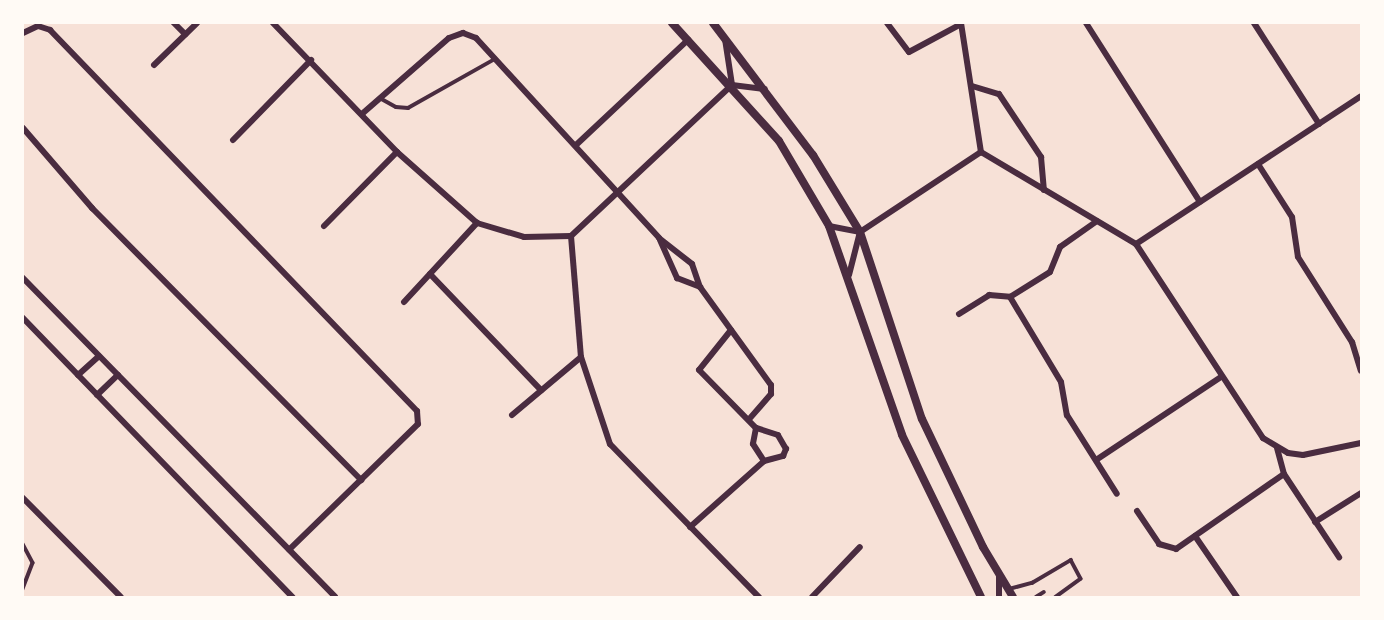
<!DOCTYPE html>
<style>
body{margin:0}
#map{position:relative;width:1384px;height:620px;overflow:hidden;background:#f7e1d7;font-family:Mulish,sans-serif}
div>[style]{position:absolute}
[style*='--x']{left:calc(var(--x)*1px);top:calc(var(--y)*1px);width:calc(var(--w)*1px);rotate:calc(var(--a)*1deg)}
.service>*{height:3.5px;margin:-1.75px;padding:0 1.75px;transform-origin:1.75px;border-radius:1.75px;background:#4a2c40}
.minor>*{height:6px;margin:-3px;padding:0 3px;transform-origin:3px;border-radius:3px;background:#4a2c40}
.tertiary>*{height:8px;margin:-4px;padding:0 4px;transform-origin:4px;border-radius:4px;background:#4a2c40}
span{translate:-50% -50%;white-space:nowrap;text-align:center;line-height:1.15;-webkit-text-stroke:6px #fffaf5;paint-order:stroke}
.frame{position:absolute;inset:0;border:24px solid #fffaf5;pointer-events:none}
</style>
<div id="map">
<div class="service">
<i style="--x:380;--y:98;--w:18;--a:29"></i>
<i style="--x:396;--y:107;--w:12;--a:5"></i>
<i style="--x:408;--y:108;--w:100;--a:-29.4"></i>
<i style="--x:23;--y:544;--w:21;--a:62"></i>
<i style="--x:33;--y:563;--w:28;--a:111"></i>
<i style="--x:1009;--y:589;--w:24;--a:-15"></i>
<i style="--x:1032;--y:583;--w:45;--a:-30.5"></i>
<i style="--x:1071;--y:560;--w:21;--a:62"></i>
<i style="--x:1081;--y:579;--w:31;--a:144"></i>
<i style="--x:1036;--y:597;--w:9;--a:-32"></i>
</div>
<div class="minor">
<i style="--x:174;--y:23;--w:16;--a:45"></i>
<i style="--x:273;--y:23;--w:179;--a:46.1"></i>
<i style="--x:397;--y:152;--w:107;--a:41.6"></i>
<i style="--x:477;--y:223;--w:49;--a:16.6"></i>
<i style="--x:524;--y:237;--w:47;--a:-1.2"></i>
<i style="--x:571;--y:236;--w:221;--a:-43.2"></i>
<i style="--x:887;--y:23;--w:36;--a:53"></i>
<i style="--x:909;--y:52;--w:59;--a:-28.3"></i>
<i style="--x:961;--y:23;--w:131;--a:81.2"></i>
<i style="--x:981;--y:152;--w:180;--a:30.7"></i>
<i style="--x:1136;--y:244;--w:232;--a:56.8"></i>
<i style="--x:1263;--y:438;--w:29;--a:31"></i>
<i style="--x:1288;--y:453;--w:15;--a:8"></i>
<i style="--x:1303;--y:455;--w:59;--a:-11.7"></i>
<i style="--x:1086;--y:23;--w:212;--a:57.5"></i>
<i style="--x:1254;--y:23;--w:120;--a:57.2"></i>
<i style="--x:23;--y:33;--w:17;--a:-25"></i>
<i style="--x:38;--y:26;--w:13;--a:18"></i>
<i style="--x:50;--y:30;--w:529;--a:46.07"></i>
<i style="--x:417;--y:411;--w:13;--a:86"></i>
<i style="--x:418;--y:424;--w:180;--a:135.7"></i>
<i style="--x:725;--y:39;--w:47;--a:81.3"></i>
<i style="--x:154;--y:65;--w:60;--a:-44.3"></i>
<i style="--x:732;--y:85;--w:33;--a:7"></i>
<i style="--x:972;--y:86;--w:28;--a:17"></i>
<i style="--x:999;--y:94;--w:76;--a:56.3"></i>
<i style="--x:1041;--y:157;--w:33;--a:85"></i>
<i style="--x:363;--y:113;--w:114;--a:-41.1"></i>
<i style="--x:449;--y:38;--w:15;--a:-20"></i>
<i style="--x:463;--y:33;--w:14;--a:21"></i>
<i style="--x:476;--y:38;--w:271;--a:47.5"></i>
<i style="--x:659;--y:238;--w:42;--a:38.2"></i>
<i style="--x:692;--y:264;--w:24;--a:71"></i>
<i style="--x:700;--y:287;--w:121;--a:54.1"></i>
<i style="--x:771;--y:385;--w:9;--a:90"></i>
<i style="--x:771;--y:394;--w:33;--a:131"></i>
<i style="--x:23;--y:128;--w:106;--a:49.2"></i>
<i style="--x:92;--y:208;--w:383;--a:45.3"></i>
<i style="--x:233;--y:140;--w:112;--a:-45.7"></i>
<i style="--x:576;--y:145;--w:154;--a:-43.2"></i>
<i style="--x:1258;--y:164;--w:63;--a:57.3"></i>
<i style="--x:1292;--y:217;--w:40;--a:81.5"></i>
<i style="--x:1298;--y:257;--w:101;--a:57.6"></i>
<i style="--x:1352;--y:342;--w:30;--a:73"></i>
<i style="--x:324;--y:226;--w:104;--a:-45.4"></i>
<i style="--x:829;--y:226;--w:32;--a:11"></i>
<i style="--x:571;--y:236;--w:121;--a:85.3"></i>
<i style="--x:581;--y:357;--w:92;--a:71.6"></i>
<i style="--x:610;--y:444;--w:214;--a:45.8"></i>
<i style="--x:660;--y:240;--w:42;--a:65.9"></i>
<i style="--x:677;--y:278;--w:25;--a:21"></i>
<i style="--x:1136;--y:244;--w:269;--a:-33.3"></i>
<i style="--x:430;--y:274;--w:161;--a:46.3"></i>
<i style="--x:849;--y:275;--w:44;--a:-75.7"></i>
<i style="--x:860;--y:232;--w:145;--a:-33.5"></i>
<i style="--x:23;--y:278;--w:446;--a:45.6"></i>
<i style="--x:1010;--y:297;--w:99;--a:59"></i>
<i style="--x:1061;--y:382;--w:34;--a:80"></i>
<i style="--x:1067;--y:415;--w:93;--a:57.7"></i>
<i style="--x:404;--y:302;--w:108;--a:-47.3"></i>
<i style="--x:959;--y:314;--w:36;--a:-32"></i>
<i style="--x:989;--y:295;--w:21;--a:5"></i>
<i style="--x:1010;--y:297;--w:47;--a:-32"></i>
<i style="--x:1050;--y:272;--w:27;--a:-68"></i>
<i style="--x:1060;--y:247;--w:45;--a:-35.1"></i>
<i style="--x:23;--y:318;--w:388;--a:46"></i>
<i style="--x:731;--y:330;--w:51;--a:128.7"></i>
<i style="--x:699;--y:370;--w:81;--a:45.5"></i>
<i style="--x:78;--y:375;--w:28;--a:-42"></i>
<i style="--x:97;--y:395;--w:29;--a:-44"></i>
<i style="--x:512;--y:415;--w:90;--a:-40"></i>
<i style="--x:756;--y:428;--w:16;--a:101"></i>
<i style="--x:753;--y:444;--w:20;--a:57"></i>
<i style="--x:1277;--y:448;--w:27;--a:75"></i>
<i style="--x:1284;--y:474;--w:100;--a:56.5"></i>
<i style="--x:1096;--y:460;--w:150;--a:-33.6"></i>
<i style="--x:23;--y:498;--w:139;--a:45.3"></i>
<i style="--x:1137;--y:511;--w:40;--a:56"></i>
<i style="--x:1159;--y:544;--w:18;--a:16"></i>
<i style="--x:1176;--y:549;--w:131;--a:-34.8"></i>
<i style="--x:1315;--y:522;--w:54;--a:-32.2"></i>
<i style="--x:690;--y:527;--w:99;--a:-41.7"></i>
<i style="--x:764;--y:461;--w:20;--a:-15"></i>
<i style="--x:783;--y:456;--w:8;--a:-67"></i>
<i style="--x:786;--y:449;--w:16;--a:-120"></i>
<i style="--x:778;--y:435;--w:23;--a:-162"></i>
<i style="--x:1195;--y:536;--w:74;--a:55.5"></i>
<i style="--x:999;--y:575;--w:22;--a:90"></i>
<i style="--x:812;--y:597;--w:69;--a:-46.2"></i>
</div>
<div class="tertiary">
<i style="--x:672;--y:23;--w:159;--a:47.8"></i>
<i style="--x:779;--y:141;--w:99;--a:59.5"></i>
<i style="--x:829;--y:226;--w:221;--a:70.7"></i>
<i style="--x:902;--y:435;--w:180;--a:64"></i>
<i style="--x:713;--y:23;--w:166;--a:52.9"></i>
<i style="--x:813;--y:155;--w:90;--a:58.6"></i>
<i style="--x:860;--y:232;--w:197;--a:71.7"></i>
<i style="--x:922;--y:419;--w:142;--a:64.5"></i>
<i style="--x:983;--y:547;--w:58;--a:59"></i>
</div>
<div class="frame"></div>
</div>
